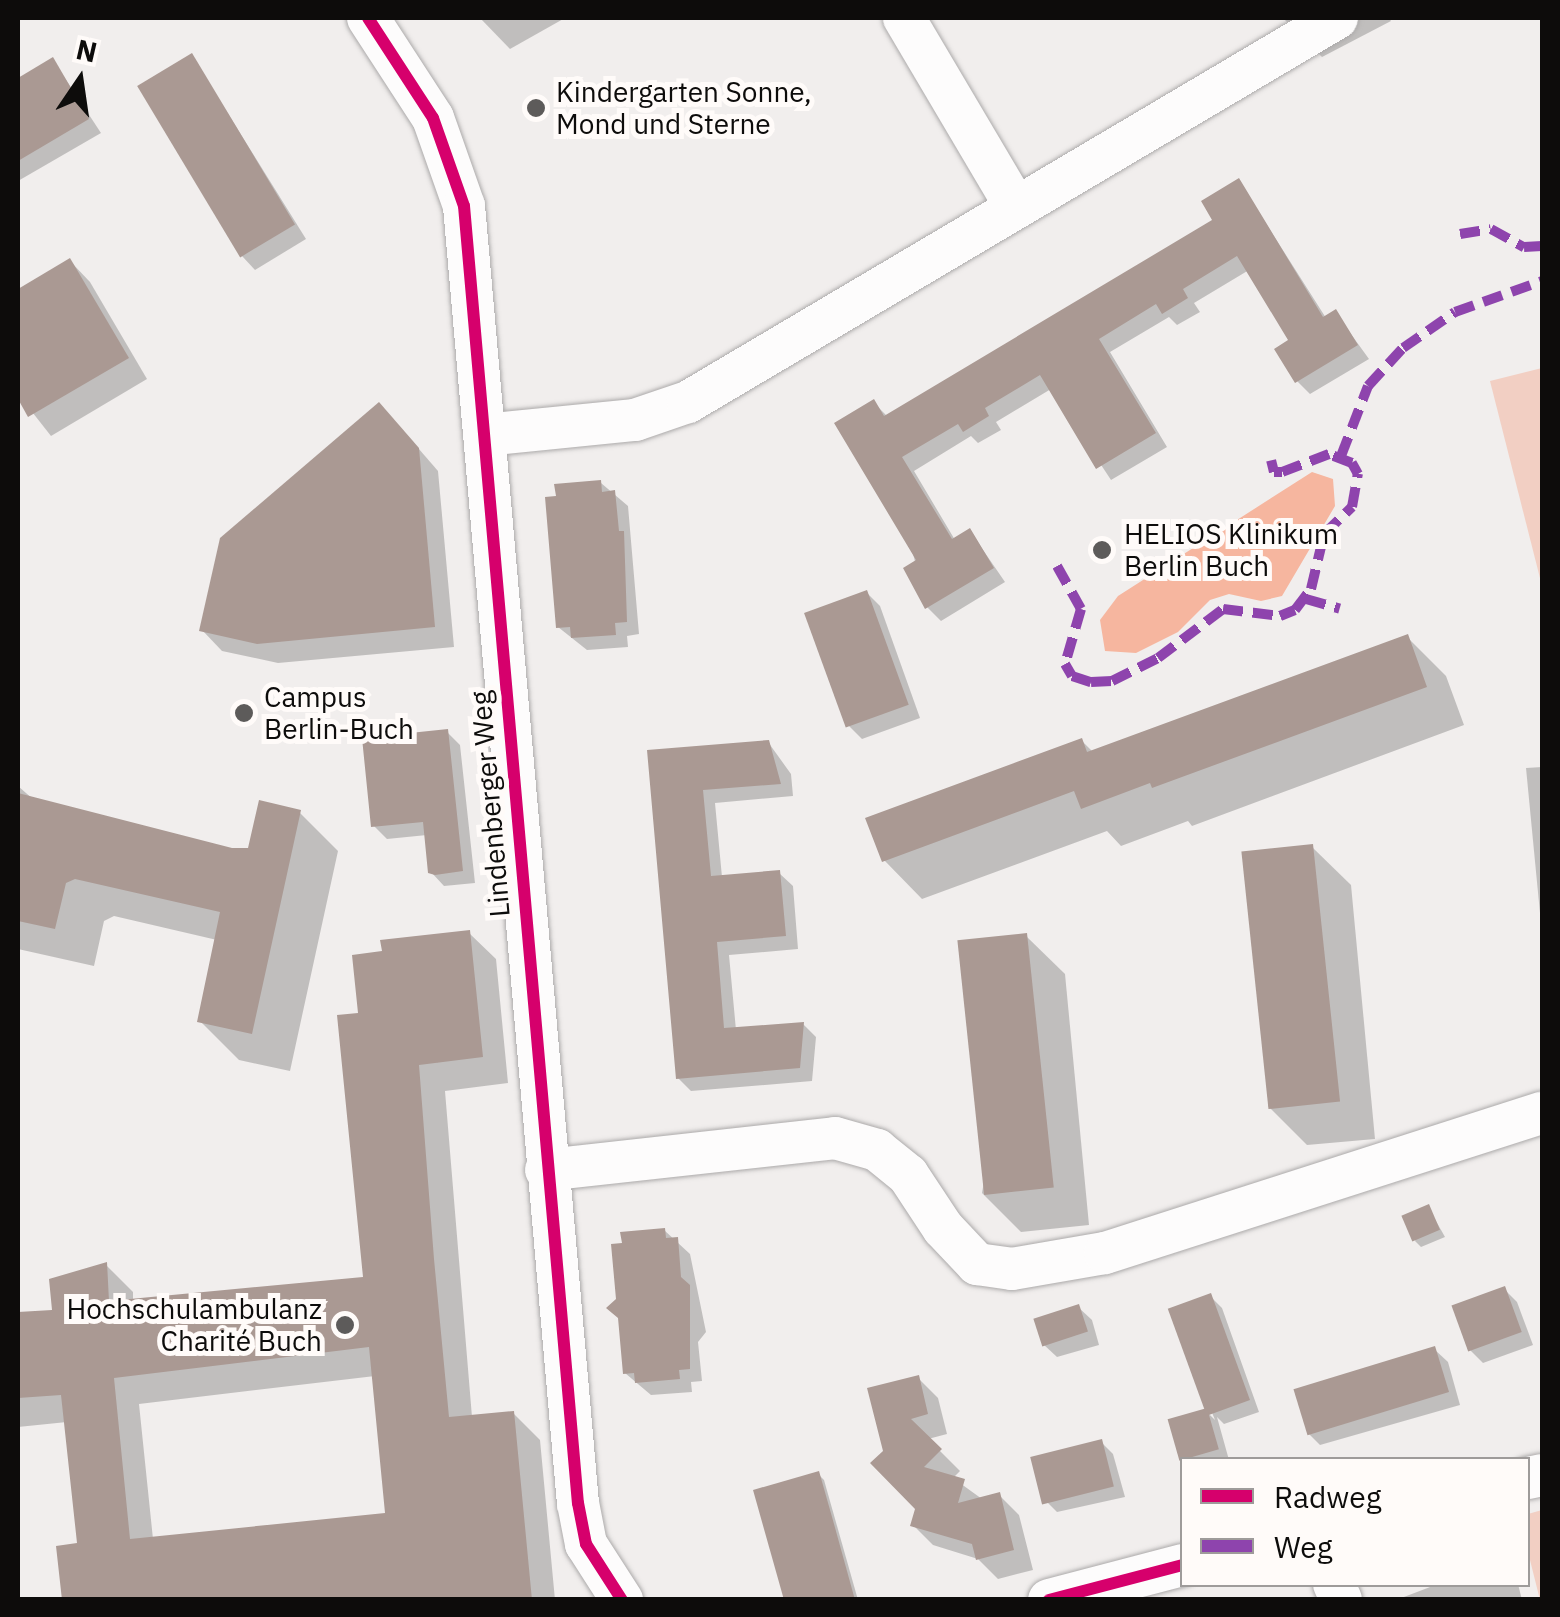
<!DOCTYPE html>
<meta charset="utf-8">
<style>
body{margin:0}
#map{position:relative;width:1560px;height:1617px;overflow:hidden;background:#f1eeed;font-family:"IBM Plex Sans",sans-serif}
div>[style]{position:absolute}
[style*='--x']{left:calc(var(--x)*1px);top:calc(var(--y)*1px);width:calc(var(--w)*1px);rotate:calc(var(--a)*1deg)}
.green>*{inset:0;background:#f2cfc3}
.water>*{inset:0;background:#f6b69f}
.shadow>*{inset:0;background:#0003}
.building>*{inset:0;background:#aa9993;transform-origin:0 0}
.roads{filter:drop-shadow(0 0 2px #acaaaa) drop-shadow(0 0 2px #acaaaa)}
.minor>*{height:42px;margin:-21px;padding:0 21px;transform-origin:21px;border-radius:21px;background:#fdfcfc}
.quiet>*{height:10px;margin-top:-5px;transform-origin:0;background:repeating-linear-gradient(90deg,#8e44ad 0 20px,transparent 0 30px)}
.cycleway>*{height:12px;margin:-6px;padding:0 6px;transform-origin:6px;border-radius:6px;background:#d6006c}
.dots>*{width:28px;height:28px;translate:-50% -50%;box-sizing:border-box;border:5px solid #fffbf9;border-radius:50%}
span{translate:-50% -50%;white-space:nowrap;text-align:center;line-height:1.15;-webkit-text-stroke:10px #fffbf9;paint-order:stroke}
.poi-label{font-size:28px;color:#0d0c0b}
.left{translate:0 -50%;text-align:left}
.right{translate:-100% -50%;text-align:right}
.street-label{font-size:28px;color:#0d0c0b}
.frame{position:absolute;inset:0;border:20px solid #0d0c0b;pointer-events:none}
.legend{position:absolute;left:1180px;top:1457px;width:350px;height:130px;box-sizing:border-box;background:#fffbf9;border:2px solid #9e9b9a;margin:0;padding:12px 18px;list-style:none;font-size:30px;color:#0d0c0b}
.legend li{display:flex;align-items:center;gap:20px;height:50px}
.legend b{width:50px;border:2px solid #9e9b9a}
.north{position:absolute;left:30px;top:30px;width:100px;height:100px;-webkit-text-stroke:8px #fffbf9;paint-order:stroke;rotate:13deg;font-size:28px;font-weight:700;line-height:40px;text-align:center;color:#0d0c0b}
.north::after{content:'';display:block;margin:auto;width:35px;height:45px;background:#0d0c0b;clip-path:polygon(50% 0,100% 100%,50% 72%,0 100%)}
</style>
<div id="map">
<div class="green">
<i style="clip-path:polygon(1542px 368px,1542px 586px,1490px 381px)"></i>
<i style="clip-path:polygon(1542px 1510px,1542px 1599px,1540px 1600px,1528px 1552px,1528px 1514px)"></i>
</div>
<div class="water">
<i style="clip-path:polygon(1312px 472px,1333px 479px,1335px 506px,1282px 596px,1261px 601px,1229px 594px,1210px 600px,1178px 632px,1136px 653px,1105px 651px,1100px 620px,1118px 596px)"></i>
</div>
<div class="shadow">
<i style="clip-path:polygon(480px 18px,565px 18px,510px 49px)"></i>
<i style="clip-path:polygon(1283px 18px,1389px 18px,1391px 21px,1322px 57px)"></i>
<i style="clip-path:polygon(192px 56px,306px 239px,255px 270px,242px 256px)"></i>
<i style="clip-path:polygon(53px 60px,101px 133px,18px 181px,18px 81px)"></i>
<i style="clip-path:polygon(1239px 181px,1326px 318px,1335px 312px,1369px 359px,1310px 394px,1297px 381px,1291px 341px,1249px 270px,1194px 303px,1200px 312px,1177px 325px,1169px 317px,1110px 352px,1167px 447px,1111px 480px,1051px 389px,996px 422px,1001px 430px,978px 443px,971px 436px,914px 471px,955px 540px,970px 531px,1005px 582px,941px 621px,927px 607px,873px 402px,888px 417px,1216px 221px)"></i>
<i style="clip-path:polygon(70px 261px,90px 282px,147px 379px,51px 436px,18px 394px,18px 292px)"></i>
<i style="clip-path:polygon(399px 426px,438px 471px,454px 647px,278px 663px,222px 651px,202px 630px)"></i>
<i style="clip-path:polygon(601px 483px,628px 506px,639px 634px,627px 636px,628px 647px,587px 650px,558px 627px)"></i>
<i style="clip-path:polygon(866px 592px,880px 606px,920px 718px,862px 739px,849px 726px)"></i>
<i style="clip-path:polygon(1407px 637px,1446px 676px,1464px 725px,1192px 826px,1188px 821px,1121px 846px,1107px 831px,922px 899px,884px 860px,1082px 741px,1093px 752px)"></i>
<i style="clip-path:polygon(447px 732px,460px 745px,475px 883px,444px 886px,431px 872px,427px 835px,387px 839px,374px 826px)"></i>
<i style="clip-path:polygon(768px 742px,791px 774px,793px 796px,715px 803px,722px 877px,779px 873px,793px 886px,798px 949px,729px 955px,736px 1030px,803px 1024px,816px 1037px,812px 1081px,691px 1091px,678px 1078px,649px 752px)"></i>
<i style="clip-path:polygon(1542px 767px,1542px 934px,1526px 768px)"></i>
<i style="clip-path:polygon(18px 786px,34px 800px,232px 851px,250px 851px,299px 812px,338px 851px,290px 1071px,239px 1060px,200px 1021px,217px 940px,114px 916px,104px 921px,94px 966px,18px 949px)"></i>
<i style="clip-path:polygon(1312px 847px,1351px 885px,1375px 1139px,1307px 1145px,1268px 1106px)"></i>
<i style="clip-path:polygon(evenodd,469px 933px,496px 959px,508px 1083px,445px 1091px,472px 1417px,513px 1413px,540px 1440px,555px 1600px,65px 1600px,80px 1546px,67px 1422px,18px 1427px,18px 1315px,55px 1312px,106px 1265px,133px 1292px,133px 1302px,366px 1280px,361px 1016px,469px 933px,375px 1376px,387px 1515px,153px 1539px,139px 1404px,375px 1376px)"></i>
<i style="clip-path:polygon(1026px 936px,1065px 974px,1089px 1225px,1021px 1232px,982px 1193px)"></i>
<i style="clip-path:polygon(1428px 1207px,1445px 1237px,1421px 1247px,1415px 1241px)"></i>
<i style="clip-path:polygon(664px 1230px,690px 1254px,706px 1332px,698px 1342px,702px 1381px,691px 1382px,692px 1392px,651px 1395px,625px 1373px,618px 1300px)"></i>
<i style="clip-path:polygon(1504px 1289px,1517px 1302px,1533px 1345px,1483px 1363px,1470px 1350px)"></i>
<i style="clip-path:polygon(1210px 1296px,1222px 1308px,1259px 1412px,1224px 1424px,1217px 1417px,1229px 1460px,1182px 1461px,1206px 1411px,1215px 1420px,1171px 1310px)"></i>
<i style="clip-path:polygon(1078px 1307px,1092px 1320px,1099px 1345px,1057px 1357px,1043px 1344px)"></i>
<i style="clip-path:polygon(1434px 1349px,1448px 1362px,1460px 1405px,1320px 1445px,1307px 1432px)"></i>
<i style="clip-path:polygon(918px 1378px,938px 1398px,947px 1434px,928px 1439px,960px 1471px,953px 1478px,982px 1499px,999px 1495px,1019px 1515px,1033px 1570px,998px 1579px,978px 1559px,933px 1545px,913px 1525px,918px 1508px,886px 1451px)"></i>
<i style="clip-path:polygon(1101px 1442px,1113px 1454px,1125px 1497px,1057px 1512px,1045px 1500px)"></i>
<i style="clip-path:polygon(818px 1474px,824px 1480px,858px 1600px,787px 1600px)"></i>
<i style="clip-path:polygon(1438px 1584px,1518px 1584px,1522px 1600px,1396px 1600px)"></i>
</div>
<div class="building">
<i style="left:192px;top:53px;width:200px;height:64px;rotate:59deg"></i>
<i style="clip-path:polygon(53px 57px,89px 119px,18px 161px,18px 78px)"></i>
<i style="clip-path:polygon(1239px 178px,1323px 317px,1336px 309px,1358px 345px,1295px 383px,1274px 349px,1288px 340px,1237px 256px,1183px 289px,1188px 298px,1162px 314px,1156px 304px,1099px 339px,1156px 433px,1096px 469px,1040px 375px,985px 408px,989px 416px,963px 432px,958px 424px,902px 457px,952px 539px,970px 528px,994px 568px,925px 609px,903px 568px,916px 560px,834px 423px,874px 399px,884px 416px,1212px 220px,1201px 201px)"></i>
<i style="clip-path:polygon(70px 258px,129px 358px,28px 417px,18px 399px,18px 289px)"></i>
<i style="clip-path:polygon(379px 402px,419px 448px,435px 627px,257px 644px,199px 631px,220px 538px)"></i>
<i style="clip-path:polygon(601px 480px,602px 492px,615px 490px,619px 531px,624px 531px,627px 622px,615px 623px,616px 635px,571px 638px,570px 627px,556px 628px,545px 497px,556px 496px,554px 484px)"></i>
<i style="left:867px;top:590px;width:122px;height:67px;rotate:70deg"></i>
<i style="clip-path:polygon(1408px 634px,1427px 687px,1152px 788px,1150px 783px,1081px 809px,1074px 791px,882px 862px,865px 818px,1082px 738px,1087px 752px)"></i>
<i style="clip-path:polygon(448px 729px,463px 871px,435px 875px,428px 873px,423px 822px,371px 827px,362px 738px)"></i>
<i style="clip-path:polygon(769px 740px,781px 784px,703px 790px,711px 876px,780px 870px,786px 936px,717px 942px,724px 1028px,804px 1022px,800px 1068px,676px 1079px,647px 750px)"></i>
<i style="clip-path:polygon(18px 793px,232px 848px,248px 848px,259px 800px,301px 810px,252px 1034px,197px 1022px,220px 912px,75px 879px,66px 883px,55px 929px,18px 921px)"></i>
<i style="left:1313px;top:844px;width:259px;height:72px;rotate:84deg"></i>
<i style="clip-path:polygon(evenodd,470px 930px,483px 1057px,419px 1065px,434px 1259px,449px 1417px,514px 1411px,532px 1600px,62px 1600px,56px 1546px,77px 1543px,61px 1395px,18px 1398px,18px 1312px,52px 1310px,49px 1279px,107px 1262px,109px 1301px,363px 1277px,337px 1015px,358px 1013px,352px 955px,382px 951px,380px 940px,470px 930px,369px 1347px,385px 1513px,130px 1539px,114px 1378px,369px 1347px)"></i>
<i style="left:1027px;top:933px;width:256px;height:70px;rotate:84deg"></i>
<i style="left:1429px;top:1204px;width:28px;height:30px;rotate:67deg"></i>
<i style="clip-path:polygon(665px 1228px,666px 1238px,678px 1237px,681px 1277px,690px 1285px,690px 1369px,679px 1370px,680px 1379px,635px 1383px,634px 1373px,623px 1374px,618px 1318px,606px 1308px,616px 1299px,611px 1244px,622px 1243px,620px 1232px)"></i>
<i style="left:1505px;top:1286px;width:49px;height:57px;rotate:70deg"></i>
<i style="left:1211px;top:1293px;width:114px;height:46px;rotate:70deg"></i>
<i style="left:1079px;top:1304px;width:29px;height:48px;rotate:72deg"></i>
<i style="left:1435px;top:1346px;width:48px;height:148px;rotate:73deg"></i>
<i style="clip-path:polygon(919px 1375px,928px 1414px,911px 1419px,942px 1449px,924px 1467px,965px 1479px,958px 1503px,1000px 1492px,1014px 1550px,976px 1560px,972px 1544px,910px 1526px,915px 1509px,870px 1463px,883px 1451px,867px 1388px)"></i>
<i style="left:1207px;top:1408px;width:43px;height:41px;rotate:74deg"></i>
<i style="left:1102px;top:1439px;width:49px;height:74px;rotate:76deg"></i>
<i style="clip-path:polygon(819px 1471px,834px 1524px,855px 1600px,784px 1600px,753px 1490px)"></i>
</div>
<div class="roads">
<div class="minor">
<i style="--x:368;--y:18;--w:119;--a:57"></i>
<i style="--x:433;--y:118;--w:93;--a:70.6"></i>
<i style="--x:464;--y:206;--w:1302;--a:84.98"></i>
<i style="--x:578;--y:1503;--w:42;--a:79"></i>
<i style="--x:586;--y:1544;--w:67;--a:57.3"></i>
<i style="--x:904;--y:18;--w:216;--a:59.4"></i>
<i style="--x:484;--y:435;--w:152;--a:-5.7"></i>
<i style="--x:635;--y:420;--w:56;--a:-18.8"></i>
<i style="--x:688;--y:402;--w:754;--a:-30.61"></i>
<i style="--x:546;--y:1170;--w:291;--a:-6.3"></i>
<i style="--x:835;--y:1138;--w:44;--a:15.9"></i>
<i style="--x:877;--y:1150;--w:40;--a:39"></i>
<i style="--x:908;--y:1175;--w:64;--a:56.6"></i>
<i style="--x:943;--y:1228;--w:50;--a:46.6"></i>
<i style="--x:977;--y:1264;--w:35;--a:8"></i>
<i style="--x:1012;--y:1269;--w:94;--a:-9.8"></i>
<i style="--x:1105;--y:1253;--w:459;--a:-17.8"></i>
<i style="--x:1528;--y:1478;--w:14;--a:-12"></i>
<i style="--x:1334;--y:1584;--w:17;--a:66"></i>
<i style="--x:1049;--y:1600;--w:138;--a:-14.7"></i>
</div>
</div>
<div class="quiet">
<i style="--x:1460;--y:234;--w:31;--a:-9"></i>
<i style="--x:1491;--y:229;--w:38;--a:29"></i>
<i style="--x:1524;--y:247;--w:18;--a:-3"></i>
<i style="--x:1341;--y:456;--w:75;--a:-68.9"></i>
<i style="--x:1368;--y:386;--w:52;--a:-47.4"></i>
<i style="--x:1403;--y:348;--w:63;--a:-34.7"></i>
<i style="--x:1455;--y:312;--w:92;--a:-19.6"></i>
<i style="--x:1057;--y:566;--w:49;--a:60.8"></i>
<i style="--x:1081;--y:609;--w:57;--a:106.2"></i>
<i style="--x:1065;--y:664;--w:14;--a:60"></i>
<i style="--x:1072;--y:676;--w:20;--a:18"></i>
<i style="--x:1091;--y:682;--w:21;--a:-3"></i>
<i style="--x:1112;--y:681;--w:51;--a:-26.6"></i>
<i style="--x:1158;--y:658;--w:81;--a:-37"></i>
<i style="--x:1223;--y:609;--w:57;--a:7"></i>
<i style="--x:1280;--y:616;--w:16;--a:-22"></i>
<i style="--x:1295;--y:610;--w:26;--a:-53"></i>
<i style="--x:1311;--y:589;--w:57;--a:-76.7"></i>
<i style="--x:1324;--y:534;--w:39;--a:-44"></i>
<i style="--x:1352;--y:507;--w:34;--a:-80"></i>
<i style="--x:1358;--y:474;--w:13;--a:-119"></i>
<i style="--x:1352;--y:463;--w:25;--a:-159"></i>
<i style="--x:1329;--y:454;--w:50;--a:159"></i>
<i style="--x:1282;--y:472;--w:8;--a:180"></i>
<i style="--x:1274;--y:472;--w:12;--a:-104"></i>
<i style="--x:1306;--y:599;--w:35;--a:16"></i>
</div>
<div class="cycleway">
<i style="--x:368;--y:18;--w:119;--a:57"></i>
<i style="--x:433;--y:118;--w:93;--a:70.6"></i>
<i style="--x:464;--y:206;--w:1302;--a:84.98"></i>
<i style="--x:578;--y:1503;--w:42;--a:79"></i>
<i style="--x:586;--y:1544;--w:67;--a:57.3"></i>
<i style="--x:1049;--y:1600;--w:138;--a:-14.7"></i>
</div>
<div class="dots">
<i style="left:536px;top:108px;background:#5d5b5a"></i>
<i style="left:1102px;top:550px;background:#5d5b5a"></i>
<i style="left:244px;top:713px;background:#5d5b5a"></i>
<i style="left:345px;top:1325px;background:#5d5b5a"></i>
</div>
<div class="poi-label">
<span class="left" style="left:556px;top:108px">Kindergarten Sonne,<br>Mond und Sterne</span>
<span class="left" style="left:1124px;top:550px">HELIOS Klinikum<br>Berlin Buch</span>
<span class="left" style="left:264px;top:713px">Campus<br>Berlin-Buch</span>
<span class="right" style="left:322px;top:1325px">Hochschulambulanz<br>Charité Buch</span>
</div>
<div class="street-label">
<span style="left:490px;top:804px;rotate:-95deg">Lindenberger Weg</span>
</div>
<div class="frame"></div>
<ul class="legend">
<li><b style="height:12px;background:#d6006c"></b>Radweg</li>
<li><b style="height:12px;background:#8e44ad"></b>Weg</li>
</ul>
<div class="north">N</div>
</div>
